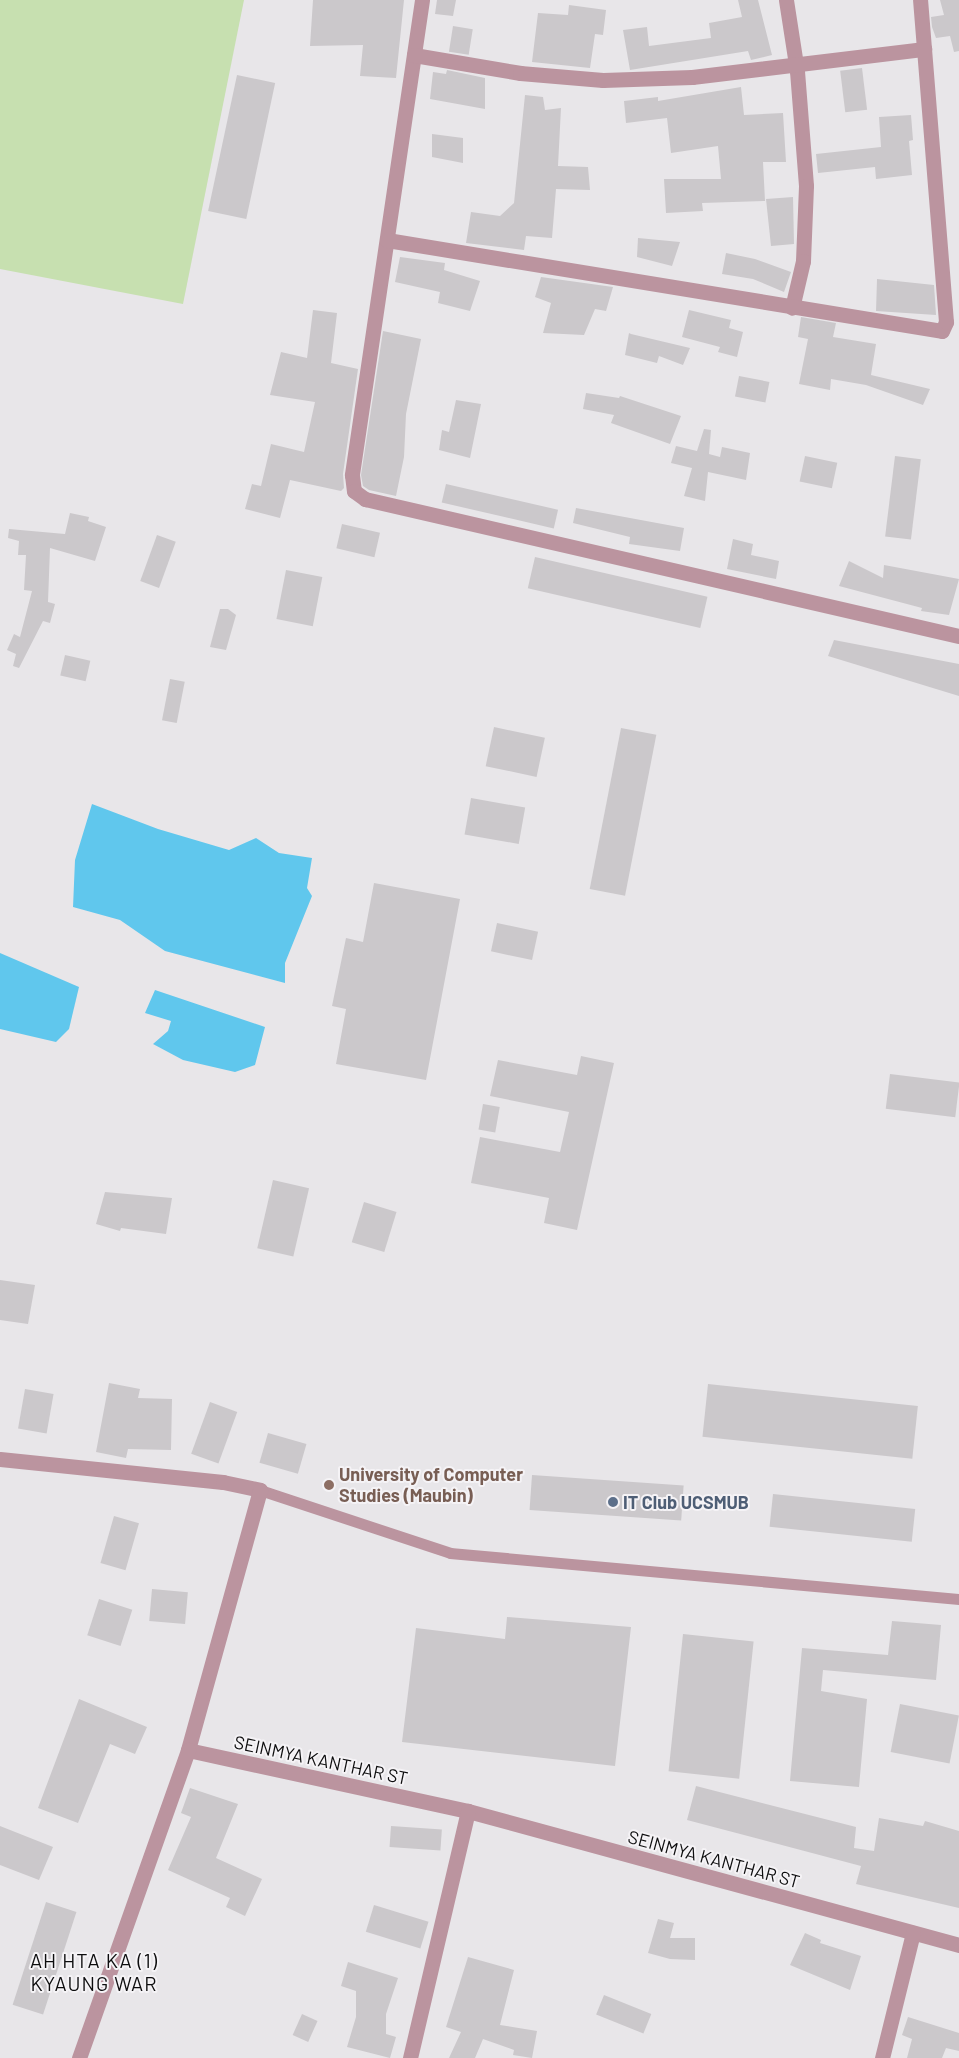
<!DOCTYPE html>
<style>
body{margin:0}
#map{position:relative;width:959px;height:2058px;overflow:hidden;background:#e8e6e9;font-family:Barlow,sans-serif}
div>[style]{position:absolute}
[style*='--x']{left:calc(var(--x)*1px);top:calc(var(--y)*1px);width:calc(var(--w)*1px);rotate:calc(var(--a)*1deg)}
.green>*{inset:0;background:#c7e0b0}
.water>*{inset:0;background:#60c7ed}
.building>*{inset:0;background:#cbc8cb;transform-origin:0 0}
.lane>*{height:11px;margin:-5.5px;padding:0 5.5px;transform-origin:5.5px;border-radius:5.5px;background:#bb949f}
.street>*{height:15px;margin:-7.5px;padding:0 7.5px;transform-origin:7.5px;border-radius:7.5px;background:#bb949f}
.dots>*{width:14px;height:14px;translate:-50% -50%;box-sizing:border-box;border:2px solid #f5f3f6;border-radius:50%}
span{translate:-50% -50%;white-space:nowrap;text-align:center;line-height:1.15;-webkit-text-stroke:4px #f5f3f6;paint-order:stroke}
.education-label{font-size:18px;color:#785e54;font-weight:700}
.left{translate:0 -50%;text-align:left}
.service-label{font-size:18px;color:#4e5e75;font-weight:700}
.street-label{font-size:18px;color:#0d0d0e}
.quarter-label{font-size:20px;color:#0d0d0e;letter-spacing:1px}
</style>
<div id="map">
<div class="green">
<i style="clip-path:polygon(0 0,244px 0,183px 304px,0 269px)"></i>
</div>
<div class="water">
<i style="clip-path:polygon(92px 804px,158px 829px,229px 850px,256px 838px,279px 853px,312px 858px,307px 888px,312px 896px,285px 963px,285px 983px,165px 951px,120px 920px,73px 907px,75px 860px)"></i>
<i style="clip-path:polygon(0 953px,79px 987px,69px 1029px,56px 1042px,0 1029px)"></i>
<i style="clip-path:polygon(155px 990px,265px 1027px,255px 1065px,235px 1072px,183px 1060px,153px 1044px,168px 1031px,171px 1021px,145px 1013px)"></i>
</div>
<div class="building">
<i style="clip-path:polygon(313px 0,404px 0,396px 78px,360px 76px,363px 45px,310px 46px)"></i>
<i style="clip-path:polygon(437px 0,456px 0,453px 16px,435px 14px)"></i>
<i style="clip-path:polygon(738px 0,758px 0,772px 55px,751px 60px,748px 51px,630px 70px,623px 30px,647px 27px,649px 46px,711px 38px,709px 23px,742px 17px)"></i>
<i style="clip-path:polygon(940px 0,959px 0,959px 51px,954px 52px,950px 36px,936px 38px,932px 27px,931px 17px,944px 15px)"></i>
<i style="clip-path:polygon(569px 5px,606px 10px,603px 35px,595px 34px,590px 68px,532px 62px,538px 13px,568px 15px)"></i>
<i style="left:453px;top:26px;width:20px;height:26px;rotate:9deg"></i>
<i style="left:862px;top:68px;width:42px;height:22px;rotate:83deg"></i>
<i style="clip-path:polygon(447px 70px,485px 78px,485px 109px,430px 99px,433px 72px,446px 74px)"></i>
<i style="left:237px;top:75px;width:39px;height:139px;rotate:12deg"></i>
<i style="clip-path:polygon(741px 87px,744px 115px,783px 113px,786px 162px,763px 162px,765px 201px,702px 203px,703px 211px,666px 213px,664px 179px,721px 179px,718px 146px,671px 153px,667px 118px,626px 123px,624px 101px,658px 97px,658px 101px)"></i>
<i style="clip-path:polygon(525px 95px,543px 97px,545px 110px,561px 108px,558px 166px,588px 167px,590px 190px,556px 189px,552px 238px,526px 236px,524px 250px,466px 243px,471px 212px,500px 216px,514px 203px)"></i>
<i style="clip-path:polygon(911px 115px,913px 140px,909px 141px,912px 175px,876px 179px,875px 167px,818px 173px,816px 154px,881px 147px,879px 117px)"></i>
<i style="clip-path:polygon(432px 134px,463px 138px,463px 163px,432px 157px)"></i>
<i style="clip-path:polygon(793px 197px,794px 244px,771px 246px,766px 199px)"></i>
<i style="clip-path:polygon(638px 238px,680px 242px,672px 266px,637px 257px)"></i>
<i style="clip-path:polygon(726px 253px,755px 259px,791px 272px,784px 292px,753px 279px,722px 274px)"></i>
<i style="clip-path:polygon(400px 257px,445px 263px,444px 270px,480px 281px,470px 311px,438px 303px,440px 292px,395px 282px)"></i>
<i style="clip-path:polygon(541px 277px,613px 287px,606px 311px,595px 309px,584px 335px,543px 333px,551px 303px,535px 297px)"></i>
<i style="clip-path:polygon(877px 279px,934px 285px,936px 315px,876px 311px)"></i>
<i style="clip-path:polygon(313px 310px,337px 313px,331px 363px,358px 369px,343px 474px,344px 488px,341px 491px,290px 480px,280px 518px,245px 509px,252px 484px,261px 486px,271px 444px,304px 452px,315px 402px,270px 395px,281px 352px,307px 358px)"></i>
<i style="clip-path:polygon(689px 310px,731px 320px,729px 328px,743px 332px,737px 357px,718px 352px,720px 347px,682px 337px)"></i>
<i style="clip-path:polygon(801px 317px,836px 323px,833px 337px,876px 344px,871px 375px,930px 389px,923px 405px,866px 385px,831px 379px,830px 390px,799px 384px,808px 339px,798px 337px)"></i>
<i style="clip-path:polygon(383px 331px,421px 339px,406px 414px,404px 457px,396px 496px,369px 490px,363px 486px,361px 475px)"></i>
<i style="clip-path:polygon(629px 333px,631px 334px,690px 348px,683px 365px,659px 356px,657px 363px,625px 355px)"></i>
<i style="left:739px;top:376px;width:31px;height:21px;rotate:11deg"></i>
<i style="clip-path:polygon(586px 393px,619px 398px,620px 396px,681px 416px,670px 444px,611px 423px,614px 415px,583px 409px)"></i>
<i style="clip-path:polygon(456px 400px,481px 404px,470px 458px,439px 450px,442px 430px,449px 432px)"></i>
<i style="clip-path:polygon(704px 429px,711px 430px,709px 454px,720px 457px,722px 447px,750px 453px,746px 480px,708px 472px,705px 501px,684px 496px,692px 468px,671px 463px,676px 446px,697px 451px)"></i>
<i style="left:805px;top:456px;width:33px;height:26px;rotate:12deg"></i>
<i style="left:895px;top:456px;width:26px;height:81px;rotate:7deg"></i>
<i style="left:446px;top:484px;width:115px;height:19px;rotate:13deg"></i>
<i style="clip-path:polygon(576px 508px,684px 528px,680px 551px,629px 544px,630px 537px,573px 523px)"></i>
<i style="clip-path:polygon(70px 513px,89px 517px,88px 521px,106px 527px,95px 561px,50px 548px,48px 602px,55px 604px,50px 623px,43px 621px,19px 668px,13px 666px,16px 654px,7px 650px,14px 634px,20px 637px,32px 591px,24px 590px,26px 555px,18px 555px,19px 541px,8px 538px,9px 529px,65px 534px)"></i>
<i style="left:342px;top:524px;width:39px;height:25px;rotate:13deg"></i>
<i style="left:157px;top:535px;width:20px;height:49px;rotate:20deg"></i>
<i style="clip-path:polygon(733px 539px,753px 544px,751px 555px,779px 561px,776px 579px,727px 569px)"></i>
<i style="left:535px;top:557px;width:177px;height:32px;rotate:13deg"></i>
<i style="clip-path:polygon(849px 561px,883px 578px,884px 565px,959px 579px,949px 615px,921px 611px,922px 608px,839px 586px)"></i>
<i style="left:286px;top:570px;width:37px;height:50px;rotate:11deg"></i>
<i style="clip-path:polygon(220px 609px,228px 609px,236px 615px,226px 650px,210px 647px)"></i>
<i style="clip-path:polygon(834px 640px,959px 664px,959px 696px,828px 656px)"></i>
<i style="left:65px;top:655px;width:26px;height:21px;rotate:13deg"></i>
<i style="left:170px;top:679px;width:15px;height:42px;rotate:11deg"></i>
<i style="left:494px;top:727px;width:52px;height:40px;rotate:12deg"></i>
<i style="left:621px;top:728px;width:36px;height:164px;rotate:11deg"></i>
<i style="left:471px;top:798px;width:55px;height:37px;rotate:10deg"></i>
<i style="clip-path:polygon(374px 883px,460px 899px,426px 1080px,336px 1064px,346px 1009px,332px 1006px,346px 938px,363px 942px)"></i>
<i style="left:497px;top:923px;width:42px;height:29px;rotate:12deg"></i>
<i style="clip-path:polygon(581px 1056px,614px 1063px,577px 1230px,544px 1223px,549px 1198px,471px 1183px,480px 1137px,560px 1152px,569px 1112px,490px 1096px,498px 1060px,577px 1075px)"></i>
<i style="left:890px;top:1074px;width:70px;height:35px;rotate:7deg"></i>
<i style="left:483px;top:1104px;width:17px;height:26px;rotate:10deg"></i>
<i style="left:273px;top:1180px;width:37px;height:70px;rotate:13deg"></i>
<i style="clip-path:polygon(105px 1192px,172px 1198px,166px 1234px,121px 1228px,120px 1231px,96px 1224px)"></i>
<i style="left:364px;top:1202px;width:34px;height:42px;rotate:17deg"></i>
<i style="clip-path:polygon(0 1280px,35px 1285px,28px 1324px,0 1320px)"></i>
<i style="clip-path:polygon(109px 1383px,140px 1389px,138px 1398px,172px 1399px,171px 1450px,128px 1449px,126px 1458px,96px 1452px)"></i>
<i style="left:708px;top:1384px;width:211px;height:53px;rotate:6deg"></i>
<i style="left:25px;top:1389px;width:29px;height:40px;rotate:10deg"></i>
<i style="left:210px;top:1402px;width:29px;height:55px;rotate:20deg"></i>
<i style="left:268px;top:1433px;width:40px;height:31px;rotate:16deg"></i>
<i style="left:532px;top:1475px;width:152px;height:35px;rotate:4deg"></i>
<i style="left:773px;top:1494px;width:143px;height:33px;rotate:6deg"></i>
<i style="left:114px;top:1516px;width:26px;height:49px;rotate:16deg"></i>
<i style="left:152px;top:1589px;width:36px;height:32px;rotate:5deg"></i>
<i style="left:99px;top:1599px;width:35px;height:38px;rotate:18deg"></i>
<i style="clip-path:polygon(507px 1617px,631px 1627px,615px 1766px,402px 1742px,416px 1628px,505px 1639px)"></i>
<i style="clip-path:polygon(892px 1621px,941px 1625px,936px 1680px,823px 1670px,821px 1691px,867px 1699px,859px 1787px,790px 1781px,802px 1648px,888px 1655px)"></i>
<i style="left:683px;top:1634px;width:71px;height:138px;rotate:6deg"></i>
<i style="clip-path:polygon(79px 1699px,147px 1727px,135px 1754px,110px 1744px,78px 1823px,38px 1808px)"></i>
<i style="left:900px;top:1704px;width:60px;height:49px;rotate:11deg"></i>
<i style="clip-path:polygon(696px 1786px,856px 1827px,854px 1848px,874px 1851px,879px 1818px,923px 1826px,925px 1821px,959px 1831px,959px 1908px,856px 1884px,861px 1866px,687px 1820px)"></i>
<i style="clip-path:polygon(190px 1788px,238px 1804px,216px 1858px,262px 1879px,245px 1916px,226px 1907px,230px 1898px,168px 1870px,191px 1817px,181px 1813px)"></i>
<i style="clip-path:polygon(0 1826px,53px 1847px,39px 1880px,0 1865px)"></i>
<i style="left:391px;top:1826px;width:51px;height:21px;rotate:4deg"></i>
<i style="left:46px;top:1902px;width:32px;height:108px;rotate:18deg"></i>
<i style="left:374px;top:1905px;width:57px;height:28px;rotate:17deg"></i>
<i style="clip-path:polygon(658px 1919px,674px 1923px,670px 1938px,695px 1938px,695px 1960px,670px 1959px,648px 1953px)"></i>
<i style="clip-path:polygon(805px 1933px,821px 1940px,820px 1943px,861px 1956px,850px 1990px,790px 1965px)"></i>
<i style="clip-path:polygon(468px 1957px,514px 1970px,500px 2025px,537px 2031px,532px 2058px,513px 2055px,514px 2050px,483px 2039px,475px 2058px,449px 2058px,461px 2032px,446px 2027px)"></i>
<i style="clip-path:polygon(348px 1962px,398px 1978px,386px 2014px,386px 2034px,396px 2037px,390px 2058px,347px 2047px,356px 2017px,356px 1991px,341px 1986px)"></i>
<i style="left:604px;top:1995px;width:51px;height:21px;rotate:22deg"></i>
<i style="left:302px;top:2014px;width:17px;height:23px;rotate:24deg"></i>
<i style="clip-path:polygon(908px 2017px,959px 2033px,959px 2051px,946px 2048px,942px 2058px,907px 2058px,912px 2039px,902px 2035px)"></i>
</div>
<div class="lane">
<i style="--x:260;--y:1490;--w:200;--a:18.3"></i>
<i style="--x:450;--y:1553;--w:511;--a:5.16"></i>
</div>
<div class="street">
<i style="--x:422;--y:0;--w:480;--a:98.4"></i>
<i style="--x:352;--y:475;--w:16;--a:83"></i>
<i style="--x:354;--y:491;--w:14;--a:36"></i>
<i style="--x:365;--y:499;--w:610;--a:12.99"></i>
<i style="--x:786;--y:0;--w:72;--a:81.2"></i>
<i style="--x:797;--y:71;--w:115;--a:85.5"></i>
<i style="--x:806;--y:186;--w:75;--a:92.3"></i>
<i style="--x:803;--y:261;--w:48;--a:103.2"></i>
<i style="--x:414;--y:55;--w:108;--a:9.6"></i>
<i style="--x:520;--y:73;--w:83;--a:4.8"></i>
<i style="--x:603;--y:80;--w:89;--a:-1.9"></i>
<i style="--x:692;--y:77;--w:234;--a:-6.9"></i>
<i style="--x:387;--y:240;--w:562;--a:9.31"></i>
<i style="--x:942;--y:331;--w:10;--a:-66"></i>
<i style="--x:946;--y:322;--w:323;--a:-94.6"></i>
<i style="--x:0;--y:1459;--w:224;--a:5.9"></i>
<i style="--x:223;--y:1482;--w:38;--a:12"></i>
<i style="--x:260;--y:1490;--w:270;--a:105.5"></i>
<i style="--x:188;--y:1750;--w:287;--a:12.3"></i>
<i style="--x:468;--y:1811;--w:509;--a:15.26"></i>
<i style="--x:79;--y:2058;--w:327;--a:-70.5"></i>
<i style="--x:410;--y:2058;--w:254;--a:-76.8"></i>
<i style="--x:882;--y:2058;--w:129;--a:-76.1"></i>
</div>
<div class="dots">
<i style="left:329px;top:1485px;background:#8d6e63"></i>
<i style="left:613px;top:1502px;background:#5c6f8a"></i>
</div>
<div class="education-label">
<span class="left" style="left:339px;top:1485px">University of Computer<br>Studies (Maubin)</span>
</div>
<div class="service-label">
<span class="left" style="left:623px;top:1502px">IT Club UCSMUB</span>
</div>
<div class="street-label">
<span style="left:321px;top:1760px;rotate:12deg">SEINMYA KANTHAR ST</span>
<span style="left:714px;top:1859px;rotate:15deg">SEINMYA KANTHAR ST</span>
</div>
<div class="quarter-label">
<span style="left:94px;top:1972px">AH HTA KA (1)<br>KYAUNG WAR</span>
</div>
</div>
